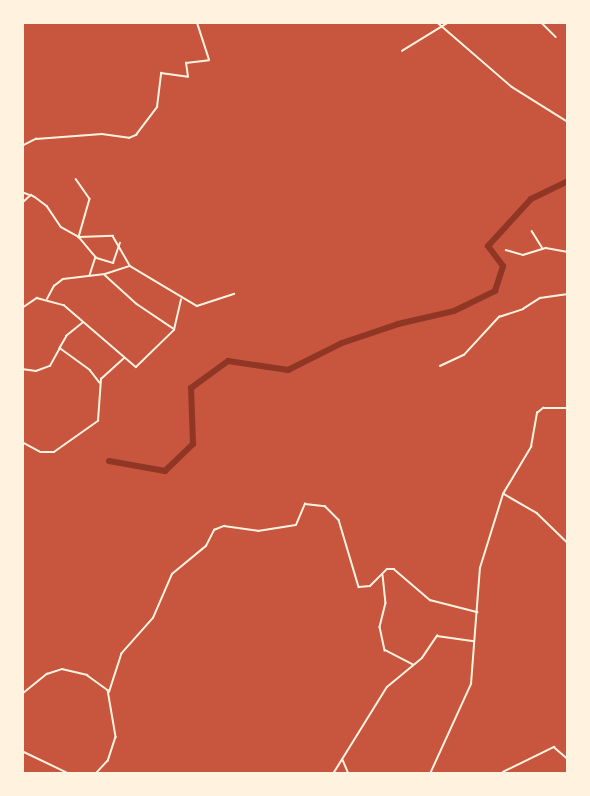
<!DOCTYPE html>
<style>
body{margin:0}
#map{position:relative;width:590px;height:796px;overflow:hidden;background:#c8553d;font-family:Roboto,sans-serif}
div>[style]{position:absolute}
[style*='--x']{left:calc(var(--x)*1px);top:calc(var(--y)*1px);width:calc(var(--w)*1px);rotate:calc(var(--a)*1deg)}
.river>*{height:6px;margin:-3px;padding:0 3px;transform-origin:3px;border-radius:3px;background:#8f3625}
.minor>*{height:1.5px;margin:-0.75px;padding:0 0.75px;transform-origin:0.75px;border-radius:0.75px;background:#fff3e0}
span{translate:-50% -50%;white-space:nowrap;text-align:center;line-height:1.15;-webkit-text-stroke:5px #fff3e0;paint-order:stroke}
.frame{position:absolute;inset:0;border:24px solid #fff3e0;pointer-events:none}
</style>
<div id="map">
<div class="river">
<i style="--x:109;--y:461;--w:57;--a:10.1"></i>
<i style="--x:165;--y:471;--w:39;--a:-44"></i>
<i style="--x:193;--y:444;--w:56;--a:-92"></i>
<i style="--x:191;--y:388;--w:46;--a:-36.1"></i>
<i style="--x:228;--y:361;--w:61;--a:8.5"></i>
<i style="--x:288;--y:370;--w:60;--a:-26.6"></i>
<i style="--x:342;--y:343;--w:59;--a:-18.7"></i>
<i style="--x:398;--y:324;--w:57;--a:-13.1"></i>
<i style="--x:454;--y:311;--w:46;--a:-26"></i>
<i style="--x:495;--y:291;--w:26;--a:-72"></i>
<i style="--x:503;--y:266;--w:25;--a:-127"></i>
<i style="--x:488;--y:246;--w:64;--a:-47.5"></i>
<i style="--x:531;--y:199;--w:41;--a:-25.9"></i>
</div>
<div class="minor">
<i style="--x:437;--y:22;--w:99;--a:40.9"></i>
<i style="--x:512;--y:87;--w:66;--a:32"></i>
<i style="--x:457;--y:22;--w:12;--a:0"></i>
<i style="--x:541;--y:22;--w:21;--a:45"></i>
<i style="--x:22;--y:23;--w:1;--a:-45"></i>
<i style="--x:402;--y:51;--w:55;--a:-31.7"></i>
<i style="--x:22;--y:146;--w:16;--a:-27"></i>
<i style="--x:36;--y:139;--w:66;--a:-4.3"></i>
<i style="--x:102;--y:134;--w:27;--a:8"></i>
<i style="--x:129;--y:138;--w:8;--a:-23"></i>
<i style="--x:136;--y:135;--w:35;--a:-53"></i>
<i style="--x:157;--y:107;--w:34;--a:-83"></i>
<i style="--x:161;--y:73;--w:27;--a:8"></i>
<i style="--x:188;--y:77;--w:14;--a:-98"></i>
<i style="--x:186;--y:63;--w:23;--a:-7"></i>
<i style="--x:209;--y:60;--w:40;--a:-108"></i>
<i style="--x:76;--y:179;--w:24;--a:55"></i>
<i style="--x:90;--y:199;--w:40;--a:106"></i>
<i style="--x:79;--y:237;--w:26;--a:50"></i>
<i style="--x:96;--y:257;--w:19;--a:108"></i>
<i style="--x:22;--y:192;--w:9;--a:21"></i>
<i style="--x:22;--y:203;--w:12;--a:-42"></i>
<i style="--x:31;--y:195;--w:4;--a:27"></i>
<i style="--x:35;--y:197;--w:15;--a:37"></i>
<i style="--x:47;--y:206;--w:25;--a:56"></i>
<i style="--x:61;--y:227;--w:21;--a:29"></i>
<i style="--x:79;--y:237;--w:34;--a:-2"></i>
<i style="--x:113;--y:236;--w:34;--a:60"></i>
<i style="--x:130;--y:266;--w:78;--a:30.8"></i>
<i style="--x:197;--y:306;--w:39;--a:-18"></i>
<i style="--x:532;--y:231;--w:19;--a:58"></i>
<i style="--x:506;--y:250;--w:18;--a:16"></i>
<i style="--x:523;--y:255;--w:24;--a:-17"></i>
<i style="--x:546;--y:248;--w:22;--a:10"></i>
<i style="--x:97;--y:258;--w:17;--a:17"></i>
<i style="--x:113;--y:263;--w:21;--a:-71"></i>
<i style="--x:105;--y:275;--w:43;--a:42.2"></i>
<i style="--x:137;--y:304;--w:45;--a:34"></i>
<i style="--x:47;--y:299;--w:15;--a:-62"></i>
<i style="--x:54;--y:286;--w:11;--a:-38"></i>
<i style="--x:63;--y:279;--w:42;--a:-6.8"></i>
<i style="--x:105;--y:274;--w:25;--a:-18"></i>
<i style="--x:22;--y:308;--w:18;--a:-34"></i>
<i style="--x:37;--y:298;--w:28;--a:15"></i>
<i style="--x:64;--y:305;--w:95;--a:40.7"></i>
<i style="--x:136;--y:367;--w:53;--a:-44.2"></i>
<i style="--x:174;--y:330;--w:31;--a:-77"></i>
<i style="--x:83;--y:323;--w:21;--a:141"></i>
<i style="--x:67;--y:336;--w:14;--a:120"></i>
<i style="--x:60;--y:348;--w:37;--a:36"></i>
<i style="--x:90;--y:370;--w:16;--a:52"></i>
<i style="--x:440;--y:366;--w:26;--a:-25"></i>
<i style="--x:464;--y:355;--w:52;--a:-47.4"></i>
<i style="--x:499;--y:317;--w:25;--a:-18"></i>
<i style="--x:523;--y:309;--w:20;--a:-33"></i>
<i style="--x:540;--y:298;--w:28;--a:-8"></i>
<i style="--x:22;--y:369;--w:14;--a:8"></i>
<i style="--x:36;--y:371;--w:15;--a:-20"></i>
<i style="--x:50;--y:366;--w:21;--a:-61"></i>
<i style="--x:22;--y:442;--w:21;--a:28"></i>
<i style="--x:41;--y:452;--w:13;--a:0"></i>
<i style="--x:54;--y:452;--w:54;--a:-35.2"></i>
<i style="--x:98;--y:421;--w:42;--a:-85.9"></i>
<i style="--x:101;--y:379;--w:31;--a:-42"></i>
<i style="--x:504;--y:494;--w:38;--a:30"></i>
<i style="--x:537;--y:513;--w:43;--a:44.1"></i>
<i style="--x:383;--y:575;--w:28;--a:84"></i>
<i style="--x:386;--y:603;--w:25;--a:104"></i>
<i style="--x:380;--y:627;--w:24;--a:78"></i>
<i style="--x:385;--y:650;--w:31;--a:27"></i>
<i style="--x:109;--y:692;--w:40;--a:-72"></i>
<i style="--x:121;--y:654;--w:48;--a:-48.4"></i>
<i style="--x:153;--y:618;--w:48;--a:-66.6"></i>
<i style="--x:172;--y:574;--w:44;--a:-39.5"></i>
<i style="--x:206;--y:546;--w:18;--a:-63"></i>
<i style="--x:214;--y:530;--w:11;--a:-22"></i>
<i style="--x:224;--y:526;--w:34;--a:8"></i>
<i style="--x:258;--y:531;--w:38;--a:-9"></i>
<i style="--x:296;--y:525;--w:23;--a:-67"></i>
<i style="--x:305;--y:504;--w:20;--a:6"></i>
<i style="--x:325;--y:506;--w:20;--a:45"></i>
<i style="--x:339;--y:520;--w:70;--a:73.4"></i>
<i style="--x:359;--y:587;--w:11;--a:-5"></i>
<i style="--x:370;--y:586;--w:24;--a:-45"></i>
<i style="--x:387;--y:569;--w:7;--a:0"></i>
<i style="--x:394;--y:569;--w:48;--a:40.7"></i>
<i style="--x:430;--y:600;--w:49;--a:14.3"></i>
<i style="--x:22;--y:694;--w:32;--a:-39"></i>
<i style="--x:47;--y:674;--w:16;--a:-18"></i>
<i style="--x:62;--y:669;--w:26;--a:13"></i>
<i style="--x:87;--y:675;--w:26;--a:36"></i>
<i style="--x:108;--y:690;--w:48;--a:80.3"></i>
<i style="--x:116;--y:737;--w:25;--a:108"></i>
<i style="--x:108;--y:761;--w:18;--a:133"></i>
<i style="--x:22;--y:751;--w:53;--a:25.6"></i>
<i style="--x:343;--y:760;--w:15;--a:67"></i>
<i style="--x:503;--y:772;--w:57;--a:-26.1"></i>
<i style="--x:554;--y:747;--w:18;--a:41"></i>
<i style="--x:333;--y:774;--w:102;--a:-58.2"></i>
<i style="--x:387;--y:687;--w:45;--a:-39.6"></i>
<i style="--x:422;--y:658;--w:27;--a:-56"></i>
<i style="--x:437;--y:636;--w:37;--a:8"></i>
<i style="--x:430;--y:774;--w:99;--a:-65.5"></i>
<i style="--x:471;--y:684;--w:116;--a:-85.6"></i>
<i style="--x:480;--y:568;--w:77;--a:-72.7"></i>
<i style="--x:503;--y:494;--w:55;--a:-59.2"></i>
<i style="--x:531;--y:447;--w:35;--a:-80"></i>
<i style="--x:537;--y:413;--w:8;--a:-40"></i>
<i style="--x:543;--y:408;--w:25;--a:0"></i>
</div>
<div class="frame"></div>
</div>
